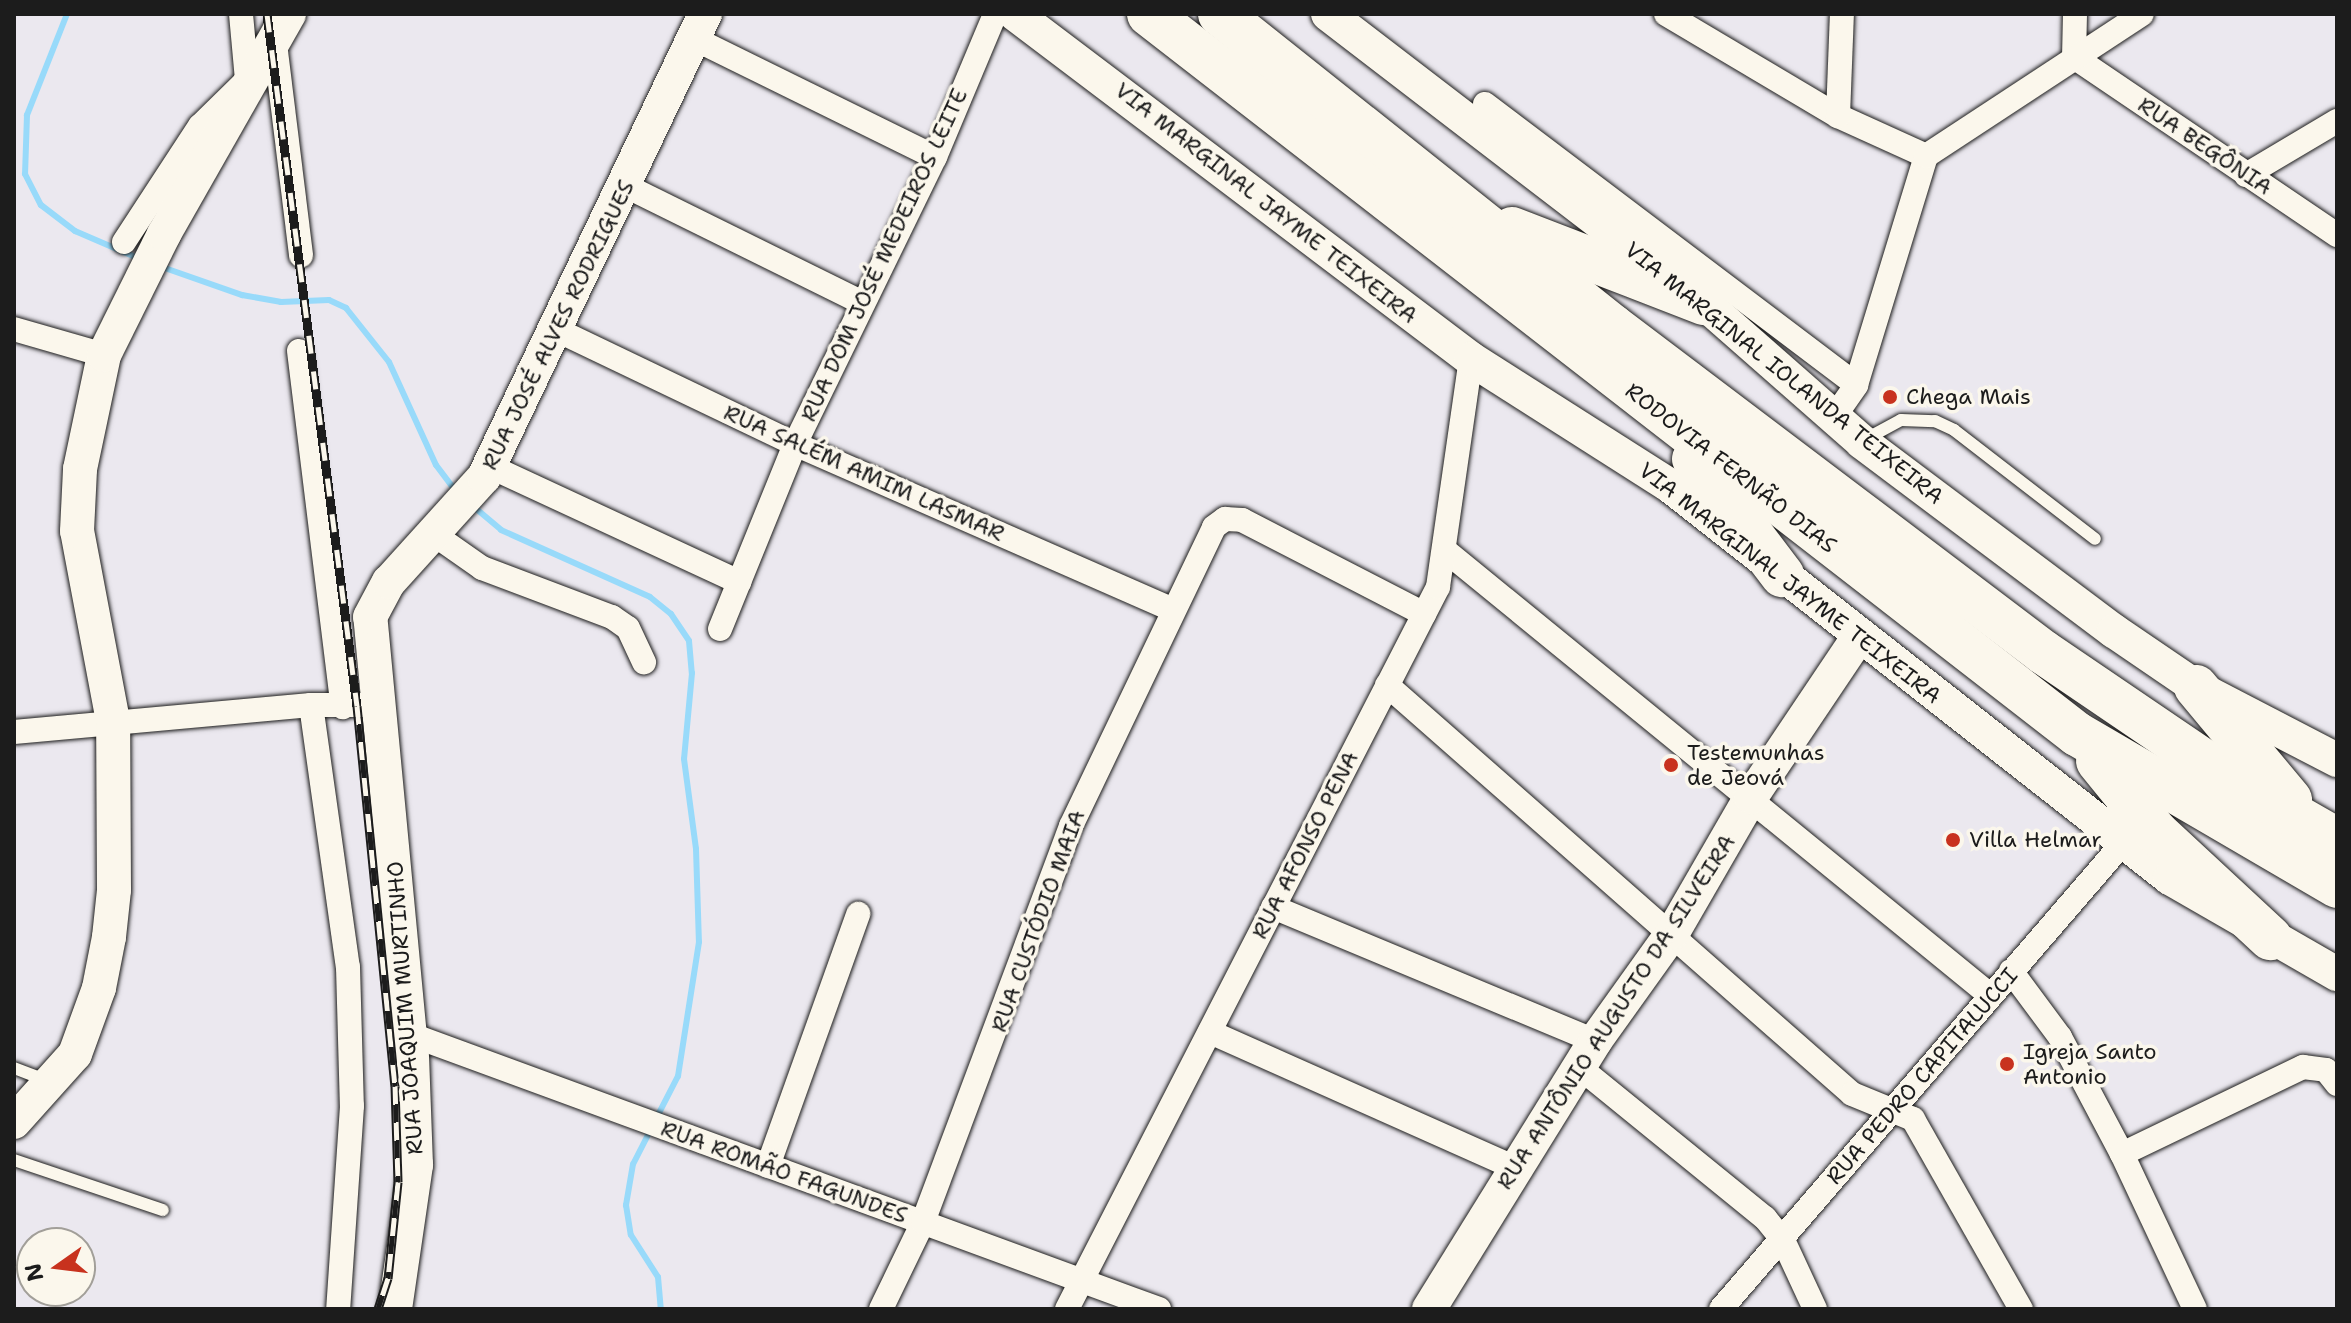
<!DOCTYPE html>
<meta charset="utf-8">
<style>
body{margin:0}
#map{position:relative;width:2351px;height:1323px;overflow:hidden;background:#ebe8ef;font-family:"Shantell Sans",sans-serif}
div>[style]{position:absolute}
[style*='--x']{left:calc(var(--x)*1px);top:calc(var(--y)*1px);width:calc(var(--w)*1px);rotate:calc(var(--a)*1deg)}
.stream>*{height:6px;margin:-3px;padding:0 3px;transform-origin:3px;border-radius:3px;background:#98dafa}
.roads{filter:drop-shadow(0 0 2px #1c1c1c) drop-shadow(0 0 2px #1c1c1c)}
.lane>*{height:12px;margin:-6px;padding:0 6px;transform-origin:6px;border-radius:6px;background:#fbf7ec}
.street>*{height:24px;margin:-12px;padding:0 12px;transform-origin:12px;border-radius:12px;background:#fbf7ec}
.secondary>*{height:34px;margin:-17px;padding:0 17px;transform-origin:17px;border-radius:17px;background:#fbf7ec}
.highway>*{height:44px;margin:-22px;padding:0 22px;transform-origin:22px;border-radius:22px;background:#fbf7ec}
.rail>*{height:9px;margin-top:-4.5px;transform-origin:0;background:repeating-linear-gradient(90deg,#fbf7ec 0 18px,#1c1c1c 0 36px);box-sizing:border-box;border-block:2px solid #1c1c1c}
.dots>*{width:22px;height:22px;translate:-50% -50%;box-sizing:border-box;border:4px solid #fbf7ec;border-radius:50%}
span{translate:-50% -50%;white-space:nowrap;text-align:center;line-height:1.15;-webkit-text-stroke:7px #fbf7ec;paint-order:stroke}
.street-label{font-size:22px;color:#1c1c1c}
.poi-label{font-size:22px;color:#1c1c1c}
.left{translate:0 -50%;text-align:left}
.frame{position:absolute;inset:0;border:16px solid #1c1c1c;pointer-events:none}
.north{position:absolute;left:16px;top:1227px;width:80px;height:80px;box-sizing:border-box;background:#fbf7ec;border:2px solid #a29f99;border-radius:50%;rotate:256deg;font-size:22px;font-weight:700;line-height:32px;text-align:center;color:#1c1c1c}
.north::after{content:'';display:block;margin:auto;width:28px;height:36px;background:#c8321e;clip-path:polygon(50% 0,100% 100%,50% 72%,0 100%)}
</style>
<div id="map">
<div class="stream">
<i style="--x:67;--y:14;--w:109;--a:111.6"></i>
<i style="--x:27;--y:115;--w:59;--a:91.9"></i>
<i style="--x:25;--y:174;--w:35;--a:63"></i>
<i style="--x:41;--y:205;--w:43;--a:37.4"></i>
<i style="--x:75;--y:231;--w:71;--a:23.3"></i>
<i style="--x:162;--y:267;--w:85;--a:19.3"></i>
<i style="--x:242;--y:295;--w:40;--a:10"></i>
<i style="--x:281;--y:302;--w:48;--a:-2.4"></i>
<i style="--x:329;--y:300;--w:19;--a:25"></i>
<i style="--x:346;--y:308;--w:69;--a:51.5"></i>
<i style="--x:389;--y:362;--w:113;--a:65.5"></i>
<i style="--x:436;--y:465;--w:34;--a:53"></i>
<i style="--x:474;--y:507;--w:35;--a:40"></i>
<i style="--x:501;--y:530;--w:163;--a:24.2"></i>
<i style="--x:650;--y:597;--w:27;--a:39"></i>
<i style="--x:671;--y:614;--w:32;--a:56"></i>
<i style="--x:689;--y:641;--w:32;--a:85"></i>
<i style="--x:692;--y:673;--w:86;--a:95.3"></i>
<i style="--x:684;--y:759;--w:91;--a:82.4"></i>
<i style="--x:696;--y:849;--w:93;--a:88.2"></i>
<i style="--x:699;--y:942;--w:136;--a:98.9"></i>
<i style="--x:678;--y:1076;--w:48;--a:117.1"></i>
<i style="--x:651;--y:1129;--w:39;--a:117"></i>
<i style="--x:633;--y:1164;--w:42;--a:99.7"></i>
<i style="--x:626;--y:1205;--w:30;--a:81"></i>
<i style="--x:631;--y:1235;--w:50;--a:57.3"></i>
<i style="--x:658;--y:1277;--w:32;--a:85"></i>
</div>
<div class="roads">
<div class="lane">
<i style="--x:1864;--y:440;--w:42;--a:-28.4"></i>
<i style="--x:1901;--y:420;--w:34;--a:2"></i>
<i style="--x:1935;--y:421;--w:21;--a:25"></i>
<i style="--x:1954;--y:430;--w:178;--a:37.7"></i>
<i style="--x:14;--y:1068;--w:36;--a:21"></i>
<i style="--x:14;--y:1160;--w:157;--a:18.6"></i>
</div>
<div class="street">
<i style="--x:1666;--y:14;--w:200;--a:30.7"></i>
<i style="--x:1838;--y:116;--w:97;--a:24.4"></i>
<i style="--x:2075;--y:14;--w:43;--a:91.3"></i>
<i style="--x:2074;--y:57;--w:318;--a:34.1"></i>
<i style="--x:274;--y:35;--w:222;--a:83"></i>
<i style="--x:695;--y:39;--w:267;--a:26.2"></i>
<i style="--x:1485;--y:104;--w:465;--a:37.1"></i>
<i style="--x:1838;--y:116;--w:102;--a:-87.8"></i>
<i style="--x:2246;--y:175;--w:106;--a:-30.7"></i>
<i style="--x:626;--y:186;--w:264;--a:26.3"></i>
<i style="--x:124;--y:242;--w:139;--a:-56.8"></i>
<i style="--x:200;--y:126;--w:66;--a:-44.4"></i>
<i style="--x:247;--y:80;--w:66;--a:-95.2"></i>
<i style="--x:14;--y:329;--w:94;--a:16.1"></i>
<i style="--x:557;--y:330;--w:264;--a:25.6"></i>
<i style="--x:795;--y:444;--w:413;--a:23.7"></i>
<i style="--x:299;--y:351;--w:359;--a:83"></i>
<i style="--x:1834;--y:417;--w:39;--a:-55"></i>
<i style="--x:1856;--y:385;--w:239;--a:-73"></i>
<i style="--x:1926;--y:156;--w:258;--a:-33.3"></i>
<i style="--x:489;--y:466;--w:276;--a:24.9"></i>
<i style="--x:432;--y:533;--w:61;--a:35"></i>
<i style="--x:482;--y:568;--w:139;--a:20.7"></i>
<i style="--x:612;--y:617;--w:19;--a:35"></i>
<i style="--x:628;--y:628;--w:38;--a:65"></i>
<i style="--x:1447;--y:552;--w:702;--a:39.22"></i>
<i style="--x:720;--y:629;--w:200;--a:-67.9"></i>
<i style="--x:795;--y:444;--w:319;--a:-64"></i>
<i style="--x:935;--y:157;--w:155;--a:-67.2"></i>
<i style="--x:1387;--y:685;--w:619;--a:41.33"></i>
<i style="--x:1852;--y:1094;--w:66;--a:22.3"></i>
<i style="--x:1913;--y:1119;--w:219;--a:60.4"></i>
<i style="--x:311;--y:705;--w:265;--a:82"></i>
<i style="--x:348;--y:967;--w:139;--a:88.4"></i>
<i style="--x:352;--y:1106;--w:203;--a:93.9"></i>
<i style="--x:14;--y:732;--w:298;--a:-5.2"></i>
<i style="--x:311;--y:705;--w:70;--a:0"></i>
<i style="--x:1273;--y:907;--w:349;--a:22.6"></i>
<i style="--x:2011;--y:971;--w:82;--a:53.4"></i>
<i style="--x:2060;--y:1037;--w:132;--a:62.1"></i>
<i style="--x:2122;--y:1154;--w:171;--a:64.8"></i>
<i style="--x:1210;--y:1032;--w:334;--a:24"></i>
<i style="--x:409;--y:1034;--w:799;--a:20.14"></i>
<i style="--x:1579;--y:1067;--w:240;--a:39.1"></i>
<i style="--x:1765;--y:1218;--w:28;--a:51"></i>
<i style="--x:1783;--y:1240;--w:76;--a:65.1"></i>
<i style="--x:2122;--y:1154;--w:201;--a:-25.7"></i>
<i style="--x:2303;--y:1067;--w:23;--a:7"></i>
<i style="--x:2326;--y:1070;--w:18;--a:52"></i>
<i style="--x:768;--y:1166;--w:268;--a:-70.3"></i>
<i style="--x:881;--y:1309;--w:97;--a:-64.2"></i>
<i style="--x:923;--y:1222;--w:423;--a:-69.5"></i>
<i style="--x:1071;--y:826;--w:331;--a:-64.4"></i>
<i style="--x:1214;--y:527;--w:14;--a:-36"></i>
<i style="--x:1225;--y:519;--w:17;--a:3"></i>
<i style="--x:1242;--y:520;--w:205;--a:27.3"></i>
<i style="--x:1067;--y:1309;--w:812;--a:-62.8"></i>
<i style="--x:1438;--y:587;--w:230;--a:-81.8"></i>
<i style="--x:1721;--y:1309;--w:615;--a:-49.22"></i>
</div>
<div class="secondary">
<i style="--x:1015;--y:14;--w:572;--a:37.11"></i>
<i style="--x:1471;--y:359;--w:235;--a:32.5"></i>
<i style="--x:1669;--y:485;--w:637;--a:38.11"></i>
<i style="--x:2170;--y:878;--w:193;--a:29.9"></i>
<i style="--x:1328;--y:14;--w:474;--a:37.5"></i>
<i style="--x:1704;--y:303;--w:210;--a:41.3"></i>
<i style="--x:1862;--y:442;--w:315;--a:36.9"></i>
<i style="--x:2114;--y:631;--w:99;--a:34.3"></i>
<i style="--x:2196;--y:687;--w:159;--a:27.4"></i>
<i style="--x:14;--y:1122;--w:91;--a:-48.1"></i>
<i style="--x:75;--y:1054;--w:70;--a:-70"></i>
<i style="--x:99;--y:988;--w:52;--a:-78.9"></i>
<i style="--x:109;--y:937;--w:47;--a:-83.9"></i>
<i style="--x:114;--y:890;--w:169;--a:-90.3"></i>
<i style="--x:113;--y:721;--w:193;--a:-100.7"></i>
<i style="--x:77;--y:531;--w:62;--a:-87.2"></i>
<i style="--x:80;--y:469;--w:116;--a:-78.1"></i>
<i style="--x:104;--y:355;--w:135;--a:-63.6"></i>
<i style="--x:164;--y:234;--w:253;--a:-60.4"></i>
<i style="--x:395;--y:1309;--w:146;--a:-81.7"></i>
<i style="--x:416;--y:1165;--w:107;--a:-92.1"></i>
<i style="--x:412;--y:1058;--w:443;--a:-95.4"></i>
<i style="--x:370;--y:617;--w:40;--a:-62"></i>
<i style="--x:389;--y:582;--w:142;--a:-47.9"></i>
<i style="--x:484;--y:477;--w:513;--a:-64.48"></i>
<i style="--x:1429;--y:1309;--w:315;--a:-58.2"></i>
<i style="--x:1595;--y:1041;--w:134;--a:-54.4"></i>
<i style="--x:1673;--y:932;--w:156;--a:-60"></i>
<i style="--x:1751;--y:797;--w:194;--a:-56.1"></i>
</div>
<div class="highway">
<i style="--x:1149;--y:14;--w:1175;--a:37.81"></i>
<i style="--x:2077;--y:734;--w:301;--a:30.3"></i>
<i style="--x:1220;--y:14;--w:501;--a:38.52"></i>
<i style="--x:1612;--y:326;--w:540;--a:37.1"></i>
<i style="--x:2043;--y:652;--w:222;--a:34.2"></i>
<i style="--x:2227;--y:777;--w:127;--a:29.8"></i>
<i style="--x:1512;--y:229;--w:206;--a:21.1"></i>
<i style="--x:1694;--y:459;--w:146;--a:52.8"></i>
<i style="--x:2196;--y:687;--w:147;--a:50.2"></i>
<i style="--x:2098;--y:761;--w:92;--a:50.8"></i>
<i style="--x:2156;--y:832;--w:156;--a:42.9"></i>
</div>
</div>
<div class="rail">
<i style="--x:267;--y:14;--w:698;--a:82.59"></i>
<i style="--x:357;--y:706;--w:382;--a:84.3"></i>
<i style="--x:395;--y:1086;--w:96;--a:88.2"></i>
<i style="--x:398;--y:1182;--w:97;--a:95.9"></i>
<i style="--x:388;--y:1278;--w:33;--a:108"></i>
</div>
<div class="dots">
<i style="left:1890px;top:397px;background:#c8321e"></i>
<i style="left:1671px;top:765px;background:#c8321e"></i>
<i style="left:1953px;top:840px;background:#c8321e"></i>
<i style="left:2007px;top:1064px;background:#c8321e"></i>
</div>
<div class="street-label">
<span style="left:2205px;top:146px;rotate:34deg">RUA BEGÔNIA</span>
<span style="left:1266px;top:203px;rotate:38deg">VIA MARGINAL JAYME TEIXEIRA</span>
<span style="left:884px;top:255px;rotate:-65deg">RUA DOM JOSÉ MEDEIROS LEITE</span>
<span style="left:558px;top:325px;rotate:-64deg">RUA JOSÉ ALVES RODRIGUES</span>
<span style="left:1784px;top:373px;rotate:39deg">VIA MARGINAL IOLANDA TEIXEIRA</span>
<span style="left:1731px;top:468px;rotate:38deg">RODOVIA FERNÃO DIAS</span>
<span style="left:864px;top:473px;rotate:24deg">RUA SALÉM AMIM LASMAR</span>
<span style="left:1790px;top:583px;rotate:38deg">VIA MARGINAL JAYME TEIXEIRA</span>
<span style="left:1305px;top:845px;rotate:-63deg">RUA AFONSO PENA</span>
<span style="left:1038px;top:921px;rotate:-70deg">RUA CUSTÓDIO MAIA</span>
<span style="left:405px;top:1008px;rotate:-94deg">RUA JOAQUIM MURTINHO</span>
<span style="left:1616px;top:1012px;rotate:-57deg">RUA ANTÔNIO AUGUSTO DA SILVEIRA</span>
<span style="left:1922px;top:1076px;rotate:-49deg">RUA PEDRO CAPITALUCCI</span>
<span style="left:784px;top:1172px;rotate:20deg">RUA ROMÃO FAGUNDES</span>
</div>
<div class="poi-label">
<span class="left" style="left:1906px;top:397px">Chega Mais</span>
<span class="left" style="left:1687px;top:765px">Testemunhas<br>de Jeová</span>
<span class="left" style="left:1969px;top:840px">Villa Helmar</span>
<span class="left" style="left:2023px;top:1064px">Igreja Santo<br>Antonio</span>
</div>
<div class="frame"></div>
<div class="north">N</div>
</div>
